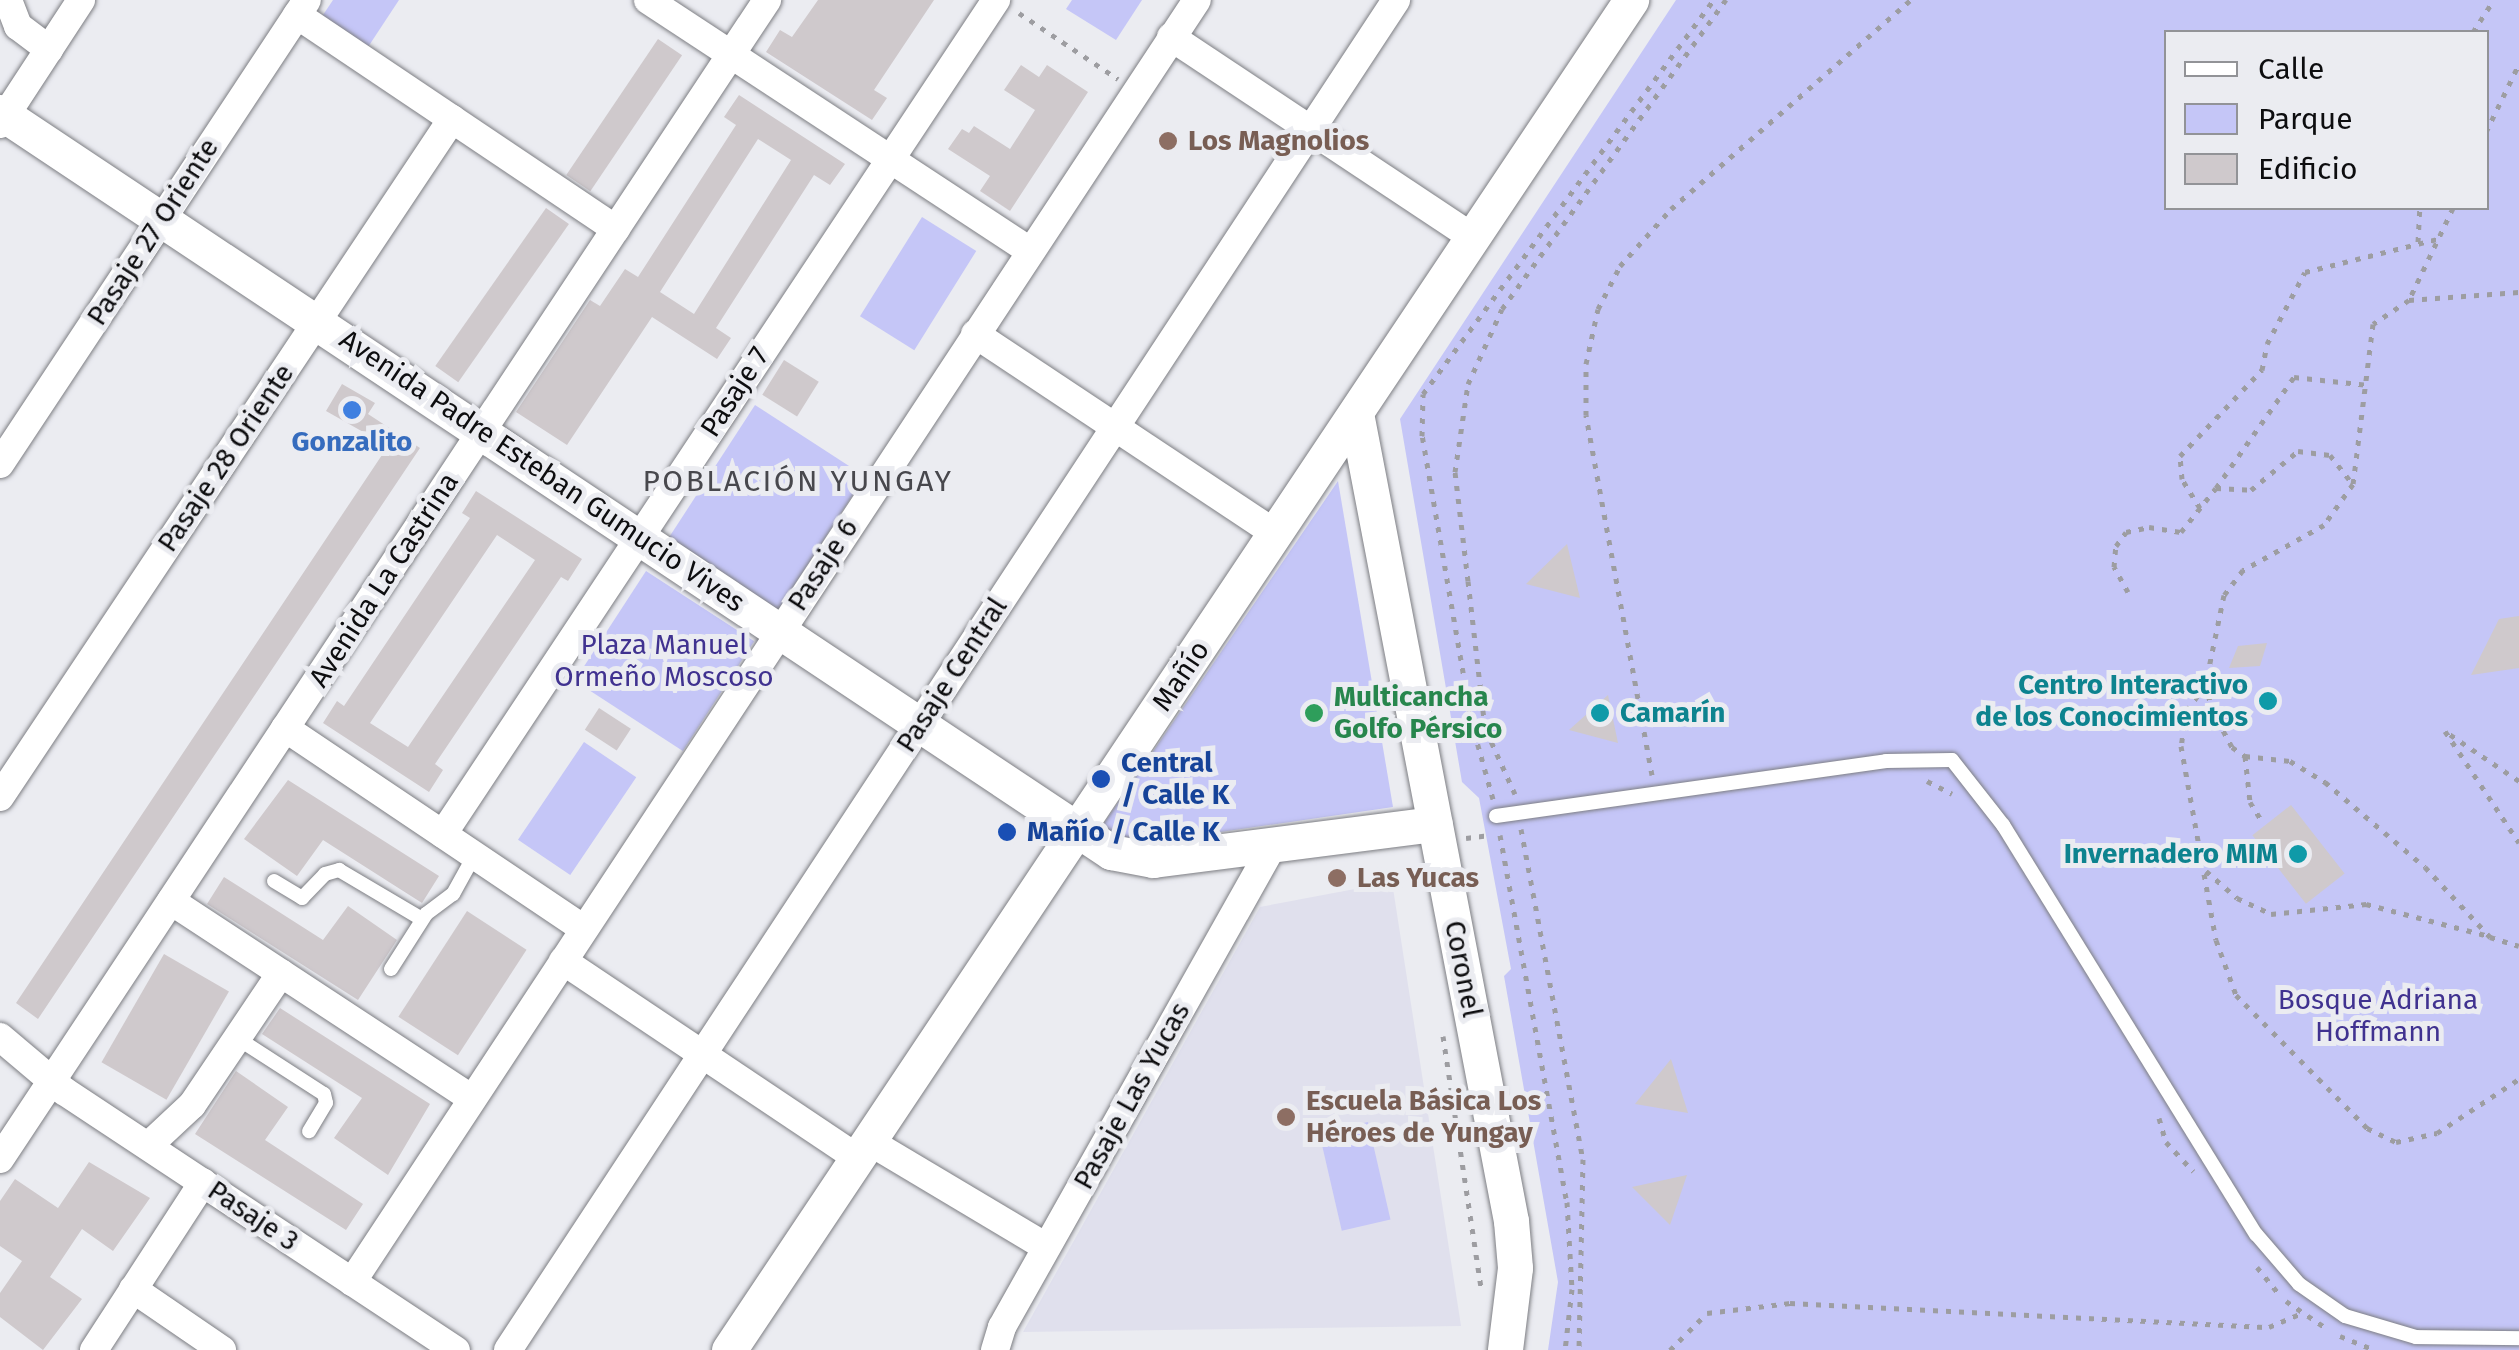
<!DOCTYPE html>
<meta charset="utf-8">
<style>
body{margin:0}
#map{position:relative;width:2519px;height:1350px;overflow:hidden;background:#ebecf1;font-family:"Fira Sans",sans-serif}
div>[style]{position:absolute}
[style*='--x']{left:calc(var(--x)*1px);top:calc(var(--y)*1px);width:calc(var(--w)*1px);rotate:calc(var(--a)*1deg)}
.built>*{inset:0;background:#e0e0ed}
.green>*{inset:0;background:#c5c6f7;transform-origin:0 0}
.building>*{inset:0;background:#cfc9cc;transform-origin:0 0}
.path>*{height:5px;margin-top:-2.5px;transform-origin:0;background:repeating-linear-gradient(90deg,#9d9da1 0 5px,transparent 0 13px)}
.roads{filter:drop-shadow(0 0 2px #7d7e83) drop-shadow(0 0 2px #7d7e83)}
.service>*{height:14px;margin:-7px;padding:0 7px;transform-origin:7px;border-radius:7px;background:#fff}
.minor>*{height:28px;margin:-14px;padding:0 14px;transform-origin:14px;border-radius:14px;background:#fff}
.tertiary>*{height:35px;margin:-17.5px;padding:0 17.5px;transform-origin:17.5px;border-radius:17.5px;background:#fff}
.dots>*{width:28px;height:28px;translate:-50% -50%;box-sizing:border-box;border:5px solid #ebecf1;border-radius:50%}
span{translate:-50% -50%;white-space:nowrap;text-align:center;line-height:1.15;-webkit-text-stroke:10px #ebecf1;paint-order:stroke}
.education-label{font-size:28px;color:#785e54;font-weight:700}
.left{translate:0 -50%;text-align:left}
.street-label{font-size:28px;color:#0d0d0f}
.shop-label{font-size:28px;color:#366cbe;font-weight:700}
.park-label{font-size:28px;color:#403290}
.culture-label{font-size:28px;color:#0d838f;font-weight:700}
.right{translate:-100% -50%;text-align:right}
.leisure-label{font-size:28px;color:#27864d;font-weight:700}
.transit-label{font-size:28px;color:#164399;font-weight:700}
.neighbourhood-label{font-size:30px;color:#48484d;letter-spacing:2.5px}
.legend{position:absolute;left:2164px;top:30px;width:325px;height:180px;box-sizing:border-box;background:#ebecf1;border:2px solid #929397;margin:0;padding:12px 18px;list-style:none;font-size:30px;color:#0d0d0f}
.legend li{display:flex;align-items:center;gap:20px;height:50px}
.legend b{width:50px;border:2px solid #929397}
</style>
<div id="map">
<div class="built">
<i style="clip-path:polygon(1392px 882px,1461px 1326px,1023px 1332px,1260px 907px)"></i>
</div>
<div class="green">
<i style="clip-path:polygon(333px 0,399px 0,368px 47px,321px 18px)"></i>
<i style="clip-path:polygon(1072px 0,1142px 0,1116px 40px,1066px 9px)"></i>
<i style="clip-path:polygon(evenodd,1676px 0,2519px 0,2519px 1350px,1548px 1350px,1558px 1282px,1504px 976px,1511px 969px,1479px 798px,1462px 782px,1400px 419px,1676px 0,2166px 32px,2486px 32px,2486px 208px,2166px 208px,2166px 32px)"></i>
<i style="left:922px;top:217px;width:64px;height:117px;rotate:32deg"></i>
<i style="left:755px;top:405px;width:131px;height:161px;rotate:33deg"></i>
<i style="clip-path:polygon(1338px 481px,1393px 807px,1125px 846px,1102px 826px)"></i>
<i style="left:646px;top:571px;width:129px;height:131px;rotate:33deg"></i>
<i style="left:584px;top:742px;width:63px;height:118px;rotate:34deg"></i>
<i style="left:1368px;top:1122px;width:100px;height:50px;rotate:77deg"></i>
</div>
<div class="building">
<i style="clip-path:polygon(818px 0,934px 0,874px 90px,887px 98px,872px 120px,766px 52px,780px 30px,792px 37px)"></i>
<i style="left:658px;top:39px;width:29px;height:164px;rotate:34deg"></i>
<i style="clip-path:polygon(1021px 65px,1039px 77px,1047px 65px,1088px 92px,1010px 211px,980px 191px,990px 176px,948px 149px,962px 129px,969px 133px,974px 126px,1010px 149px,1035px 110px,1004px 90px)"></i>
<i style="clip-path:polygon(evenodd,739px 95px,845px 164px,830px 185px,814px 175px,716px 328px,731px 338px,717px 359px,652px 317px,567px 445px,516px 412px,590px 300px,600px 306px,625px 269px,638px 277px,736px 125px,724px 117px,739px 95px,758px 139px,791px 160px,694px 314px,660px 292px,758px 139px)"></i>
<i style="left:546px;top:208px;width:28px;height:193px;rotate:35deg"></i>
<i style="left:784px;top:360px;width:41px;height:41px;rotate:32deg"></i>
<i style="clip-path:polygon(342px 384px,375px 403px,368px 414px,420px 448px,38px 1019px,16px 1003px,388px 446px,326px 411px)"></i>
<i style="clip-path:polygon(evenodd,476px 491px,582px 559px,568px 581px,561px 577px,435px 764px,443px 770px,429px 792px,323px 723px,337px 701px,344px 706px,470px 518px,462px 513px,476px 491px,497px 535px,535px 560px,408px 747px,370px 723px,497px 535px)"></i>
<i style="clip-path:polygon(1567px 544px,1580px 598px,1526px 584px)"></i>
<i style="clip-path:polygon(2519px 616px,2519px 668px,2471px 675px,2499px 619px)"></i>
<i style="clip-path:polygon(2267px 643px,2260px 666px,2229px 668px,2238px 646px)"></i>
<i style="clip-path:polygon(1608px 695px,1618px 743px,1569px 730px)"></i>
<i style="left:599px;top:708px;width:38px;height:26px;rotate:33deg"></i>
<i style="clip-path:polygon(288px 780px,439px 876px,422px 903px,323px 840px,297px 876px,244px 839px)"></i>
<i style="left:2291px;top:805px;width:87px;height:49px;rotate:52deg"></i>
<i style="clip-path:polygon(224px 877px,323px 940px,348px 906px,397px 940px,358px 1000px,207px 904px)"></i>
<i style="left:467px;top:911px;width:71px;height:126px;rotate:33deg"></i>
<i style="left:164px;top:954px;width:75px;height:125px;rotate:30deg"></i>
<i style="clip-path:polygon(280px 1008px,430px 1104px,388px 1175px,334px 1138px,362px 1098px,262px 1034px)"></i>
<i style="clip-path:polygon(1671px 1059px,1688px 1113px,1635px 1104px)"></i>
<i style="clip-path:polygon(236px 1071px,288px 1107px,265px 1140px,363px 1204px,346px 1230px,195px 1134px)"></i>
<i style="clip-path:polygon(89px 1162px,150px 1198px,113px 1251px,82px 1229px,50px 1277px,82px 1299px,43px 1350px,0 1317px,0 1293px,22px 1261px,0 1246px,0 1201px,15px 1179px,58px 1208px)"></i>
<i style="clip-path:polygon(1687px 1175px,1670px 1225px,1632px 1187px)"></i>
</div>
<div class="path">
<i style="--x:1019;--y:13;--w:119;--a:33.7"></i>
<i style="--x:2473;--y:32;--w:38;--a:-57"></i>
<i style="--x:2486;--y:132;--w:76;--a:-64.1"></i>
<i style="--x:2453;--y:208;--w:102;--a:115.6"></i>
<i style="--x:2409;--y:300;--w:43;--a:146.3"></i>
<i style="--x:2373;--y:324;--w:161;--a:97.1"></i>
<i style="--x:2353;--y:484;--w:50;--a:125.3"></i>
<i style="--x:2324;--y:525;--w:93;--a:150.9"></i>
<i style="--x:2243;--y:570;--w:31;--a:127"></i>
<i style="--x:2224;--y:595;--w:89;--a:101.7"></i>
<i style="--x:2206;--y:682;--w:26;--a:79"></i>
<i style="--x:2211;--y:708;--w:44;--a:61.7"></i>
<i style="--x:2232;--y:747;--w:16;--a:35"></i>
<i style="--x:2245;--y:756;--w:45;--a:6.3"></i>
<i style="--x:2290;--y:761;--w:41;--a:31"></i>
<i style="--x:2325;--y:782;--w:131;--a:40.4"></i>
<i style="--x:2425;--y:867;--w:96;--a:47.1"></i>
<i style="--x:2490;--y:937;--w:30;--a:17"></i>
<i style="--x:2418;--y:242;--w:34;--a:-87"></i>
<i style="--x:2409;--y:300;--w:110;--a:-4.2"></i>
<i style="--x:2216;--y:488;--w:136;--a:-54.9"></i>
<i style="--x:2294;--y:377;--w:75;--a:6.1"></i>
<i style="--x:2200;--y:508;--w:34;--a:-122"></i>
<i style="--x:2182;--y:479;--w:23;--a:-95"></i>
<i style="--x:2180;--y:456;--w:119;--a:-46.4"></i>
<i style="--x:2262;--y:370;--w:26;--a:-79"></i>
<i style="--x:2267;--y:344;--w:81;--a:-62.2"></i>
<i style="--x:2305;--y:272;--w:140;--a:-14"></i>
<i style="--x:2128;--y:592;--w:29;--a:-119"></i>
<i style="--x:2114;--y:567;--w:21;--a:-85"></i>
<i style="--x:2116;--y:546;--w:17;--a:-54"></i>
<i style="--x:2126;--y:532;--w:24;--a:-12"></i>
<i style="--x:2149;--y:527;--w:32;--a:9"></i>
<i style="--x:2181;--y:532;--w:56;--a:-51.5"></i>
<i style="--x:2216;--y:488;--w:35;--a:3"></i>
<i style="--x:2251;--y:490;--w:61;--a:-39.7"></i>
<i style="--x:2298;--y:451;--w:32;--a:7"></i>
<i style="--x:2330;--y:455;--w:34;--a:52"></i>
<i style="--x:2205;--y:685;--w:33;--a:125"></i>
<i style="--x:2186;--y:712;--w:34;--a:98"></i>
<i style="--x:2181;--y:746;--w:197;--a:79.8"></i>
<i style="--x:2216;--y:940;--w:59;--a:70"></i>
<i style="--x:2236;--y:995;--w:187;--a:45.4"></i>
<i style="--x:2367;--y:1128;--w:32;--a:26"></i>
<i style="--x:2396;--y:1142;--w:42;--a:-12.4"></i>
<i style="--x:2437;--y:1133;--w:98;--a:-33.4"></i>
<i style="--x:2245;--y:756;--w:46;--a:83.8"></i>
<i style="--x:2250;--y:802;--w:19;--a:58"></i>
<i style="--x:1652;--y:775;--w:366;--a:-100.4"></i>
<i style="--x:1586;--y:415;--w:51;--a:-90"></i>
<i style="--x:1586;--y:364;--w:56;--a:-77.7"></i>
<i style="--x:1598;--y:309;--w:48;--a:-62.9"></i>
<i style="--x:1620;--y:266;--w:76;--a:-48.2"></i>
<i style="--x:1671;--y:209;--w:318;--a:-41.1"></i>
<i style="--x:1927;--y:781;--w:28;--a:27"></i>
<i style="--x:2519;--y:781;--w:89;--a:-146"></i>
<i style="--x:2445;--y:731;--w:134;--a:56.5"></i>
<i style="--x:1515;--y:794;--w:72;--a:-114.4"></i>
<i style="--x:1485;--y:728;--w:148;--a:-96.6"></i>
<i style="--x:1468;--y:581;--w:110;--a:-96.8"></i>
<i style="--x:1455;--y:472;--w:89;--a:-81.6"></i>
<i style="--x:1468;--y:384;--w:82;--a:-65.6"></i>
<i style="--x:1502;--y:309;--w:382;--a:-54.1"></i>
<i style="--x:1493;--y:799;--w:78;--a:-105.6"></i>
<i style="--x:1472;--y:724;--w:292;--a:-99.8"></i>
<i style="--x:1422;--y:436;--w:42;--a:-88.6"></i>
<i style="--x:1423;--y:394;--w:489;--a:-53.6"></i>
<i style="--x:1521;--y:829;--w:336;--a:79.4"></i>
<i style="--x:1583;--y:1159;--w:191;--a:91.2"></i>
<i style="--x:1500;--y:835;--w:373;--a:79.7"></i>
<i style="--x:1567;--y:1202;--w:87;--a:86.7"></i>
<i style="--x:1572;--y:1289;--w:61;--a:96.5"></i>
<i style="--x:1466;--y:838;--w:24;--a:-7"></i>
<i style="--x:2206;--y:871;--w:41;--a:41.1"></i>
<i style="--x:2237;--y:898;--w:38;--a:25"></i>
<i style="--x:2271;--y:914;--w:96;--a:-6"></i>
<i style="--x:2366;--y:904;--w:123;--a:14.6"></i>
<i style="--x:1443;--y:1036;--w:254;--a:81.4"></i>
<i style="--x:2159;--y:1118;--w:25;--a:74"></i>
<i style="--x:2166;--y:1142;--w:40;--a:47"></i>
<i style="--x:2257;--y:1267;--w:33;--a:51"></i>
<i style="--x:2286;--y:1301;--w:48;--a:34"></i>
<i style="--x:2340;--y:1336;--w:37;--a:22"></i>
<i style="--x:1670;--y:1350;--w:52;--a:-45"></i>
<i style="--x:1707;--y:1313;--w:84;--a:-6.9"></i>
<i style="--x:1790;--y:1303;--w:480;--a:2.9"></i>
<i style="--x:2269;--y:1327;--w:36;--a:-23"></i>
</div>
<div class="roads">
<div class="service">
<i style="--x:1496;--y:816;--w:394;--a:-8"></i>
<i style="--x:1886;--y:761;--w:66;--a:-0.9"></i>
<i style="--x:1952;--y:760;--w:83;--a:51.9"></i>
<i style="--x:2003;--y:825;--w:481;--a:58.3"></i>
<i style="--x:2256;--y:1234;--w:66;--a:49.3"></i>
<i style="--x:2299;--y:1284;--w:56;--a:34.8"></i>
<i style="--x:2345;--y:1316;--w:74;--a:16.5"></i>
<i style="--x:2416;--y:1337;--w:103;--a:0.6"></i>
<i style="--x:274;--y:881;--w:33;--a:31"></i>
<i style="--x:302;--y:898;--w:33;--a:-46"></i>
<i style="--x:325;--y:874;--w:15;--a:-16"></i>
<i style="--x:339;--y:870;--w:96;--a:30.6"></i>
<i style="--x:391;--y:969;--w:65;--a:-57.5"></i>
<i style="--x:426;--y:914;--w:34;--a:-37"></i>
<i style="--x:453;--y:894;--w:43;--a:-61.1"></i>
<i style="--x:237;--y:1038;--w:103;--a:32.8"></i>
<i style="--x:324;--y:1094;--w:9;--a:77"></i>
<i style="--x:326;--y:1103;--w:33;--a:121"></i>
</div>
<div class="minor">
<i style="--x:8;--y:0;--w:28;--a:69"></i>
<i style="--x:18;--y:26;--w:39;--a:37"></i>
<i style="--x:648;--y:0;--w:457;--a:33.3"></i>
<i style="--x:297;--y:15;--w:384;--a:33.9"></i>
<i style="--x:1171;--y:37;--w:363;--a:33.6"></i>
<i style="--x:0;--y:124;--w:148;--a:-56.8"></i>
<i style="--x:975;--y:334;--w:361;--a:33.6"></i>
<i style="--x:0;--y:464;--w:556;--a:-56.51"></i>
<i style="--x:285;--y:728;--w:360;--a:33.9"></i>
<i style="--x:0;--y:797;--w:815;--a:-56.31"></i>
<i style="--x:443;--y:834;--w:1001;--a:-56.45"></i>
<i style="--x:171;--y:901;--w:360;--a:33.3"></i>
<i style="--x:563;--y:961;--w:356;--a:33.8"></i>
<i style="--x:0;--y:1037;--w:84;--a:40.2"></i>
<i style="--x:64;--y:1091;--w:470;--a:33.5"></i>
<i style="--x:870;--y:1142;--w:205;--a:30.8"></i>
<i style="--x:148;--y:1146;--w:60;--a:-43"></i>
<i style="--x:192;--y:1105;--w:159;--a:-56"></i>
<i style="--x:0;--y:1159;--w:1390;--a:-56.5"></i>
<i style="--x:352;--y:1282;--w:1535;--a:-56.61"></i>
<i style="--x:133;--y:1289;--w:108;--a:34.4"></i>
<i style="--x:94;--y:1350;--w:200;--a:-57"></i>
<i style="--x:508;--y:1350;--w:1616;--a:-56.66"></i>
<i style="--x:995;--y:1350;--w:24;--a:-73"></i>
<i style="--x:1002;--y:1327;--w:553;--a:-60.65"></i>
</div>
<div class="tertiary">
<i style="--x:0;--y:112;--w:1335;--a:33.67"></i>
<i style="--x:1111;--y:852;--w:43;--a:10.8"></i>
<i style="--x:1153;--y:860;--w:284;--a:-7.3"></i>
<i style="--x:1356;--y:413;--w:823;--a:79.14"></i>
<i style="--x:1511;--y:1221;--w:47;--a:85.1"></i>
<i style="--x:1515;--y:1268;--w:83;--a:97"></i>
<i style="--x:729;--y:1350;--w:1624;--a:-56.25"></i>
</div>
</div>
<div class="dots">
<i style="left:1168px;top:141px;background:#8d6e63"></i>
<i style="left:352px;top:410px;background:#3f7fe0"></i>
<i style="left:2268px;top:701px;background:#0f9aa8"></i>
<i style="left:1314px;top:713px;background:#2e9e5b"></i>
<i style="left:1600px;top:713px;background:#0f9aa8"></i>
<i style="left:1101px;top:779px;background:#1a4fb4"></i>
<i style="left:1007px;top:832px;background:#1a4fb4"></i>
<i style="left:2298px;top:854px;background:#0f9aa8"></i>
<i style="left:1337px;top:878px;background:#8d6e63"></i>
<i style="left:1286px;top:1117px;background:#8d6e63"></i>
</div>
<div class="education-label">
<span class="left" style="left:1188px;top:141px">Los Magnolios</span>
<span class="left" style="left:1357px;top:878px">Las Yucas</span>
<span class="left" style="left:1306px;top:1117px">Escuela Básica Los<br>Héroes de Yungay</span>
</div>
<div class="street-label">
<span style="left:153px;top:232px;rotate:-57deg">Pasaje 27 Oriente</span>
<span style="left:735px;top:392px;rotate:-57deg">Pasaje 7</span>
<span style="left:226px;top:458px;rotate:-56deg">Pasaje 28 Oriente</span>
<span style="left:542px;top:471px;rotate:34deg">Avenida Padre Esteban Gumucio Vives</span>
<span style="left:823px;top:565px;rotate:-57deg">Pasaje 6</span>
<span style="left:384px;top:580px;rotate:-57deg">Avenida La Castrina</span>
<span style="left:952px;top:675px;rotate:-57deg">Pasaje Central</span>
<span style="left:1181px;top:676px;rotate:-56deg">Mañío</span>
<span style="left:1463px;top:969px;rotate:79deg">Coronel</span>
<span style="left:1132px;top:1096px;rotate:-61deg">Pasaje Las Yucas</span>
<span style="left:253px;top:1216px;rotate:34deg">Pasaje 3</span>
</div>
<div class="shop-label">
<span style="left:352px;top:442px">Gonzalito</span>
</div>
<div class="park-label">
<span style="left:664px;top:661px">Plaza Manuel<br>Ormeño Moscoso</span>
<span style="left:2378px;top:1016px">Bosque Adriana<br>Hoffmann</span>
</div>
<div class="culture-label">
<span class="right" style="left:2248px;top:701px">Centro Interactivo<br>de los Conocimientos</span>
<span class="left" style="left:1620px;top:713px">Camarín</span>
<span class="right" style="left:2278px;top:854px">Invernadero MIM</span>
</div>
<div class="leisure-label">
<span class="left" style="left:1334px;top:713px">Multicancha<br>Golfo Pérsico</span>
</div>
<div class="transit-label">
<span class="left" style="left:1121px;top:779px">Central<br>/ Calle K</span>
<span class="left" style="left:1027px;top:832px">Mañío / Calle K</span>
</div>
<div class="neighbourhood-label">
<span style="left:798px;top:481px">POBLACIÓN YUNGAY</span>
</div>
<ul class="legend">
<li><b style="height:12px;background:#fff"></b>Calle</li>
<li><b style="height:28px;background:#c5c6f7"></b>Parque</li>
<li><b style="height:28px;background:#cfc9cc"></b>Edificio</li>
</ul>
</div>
